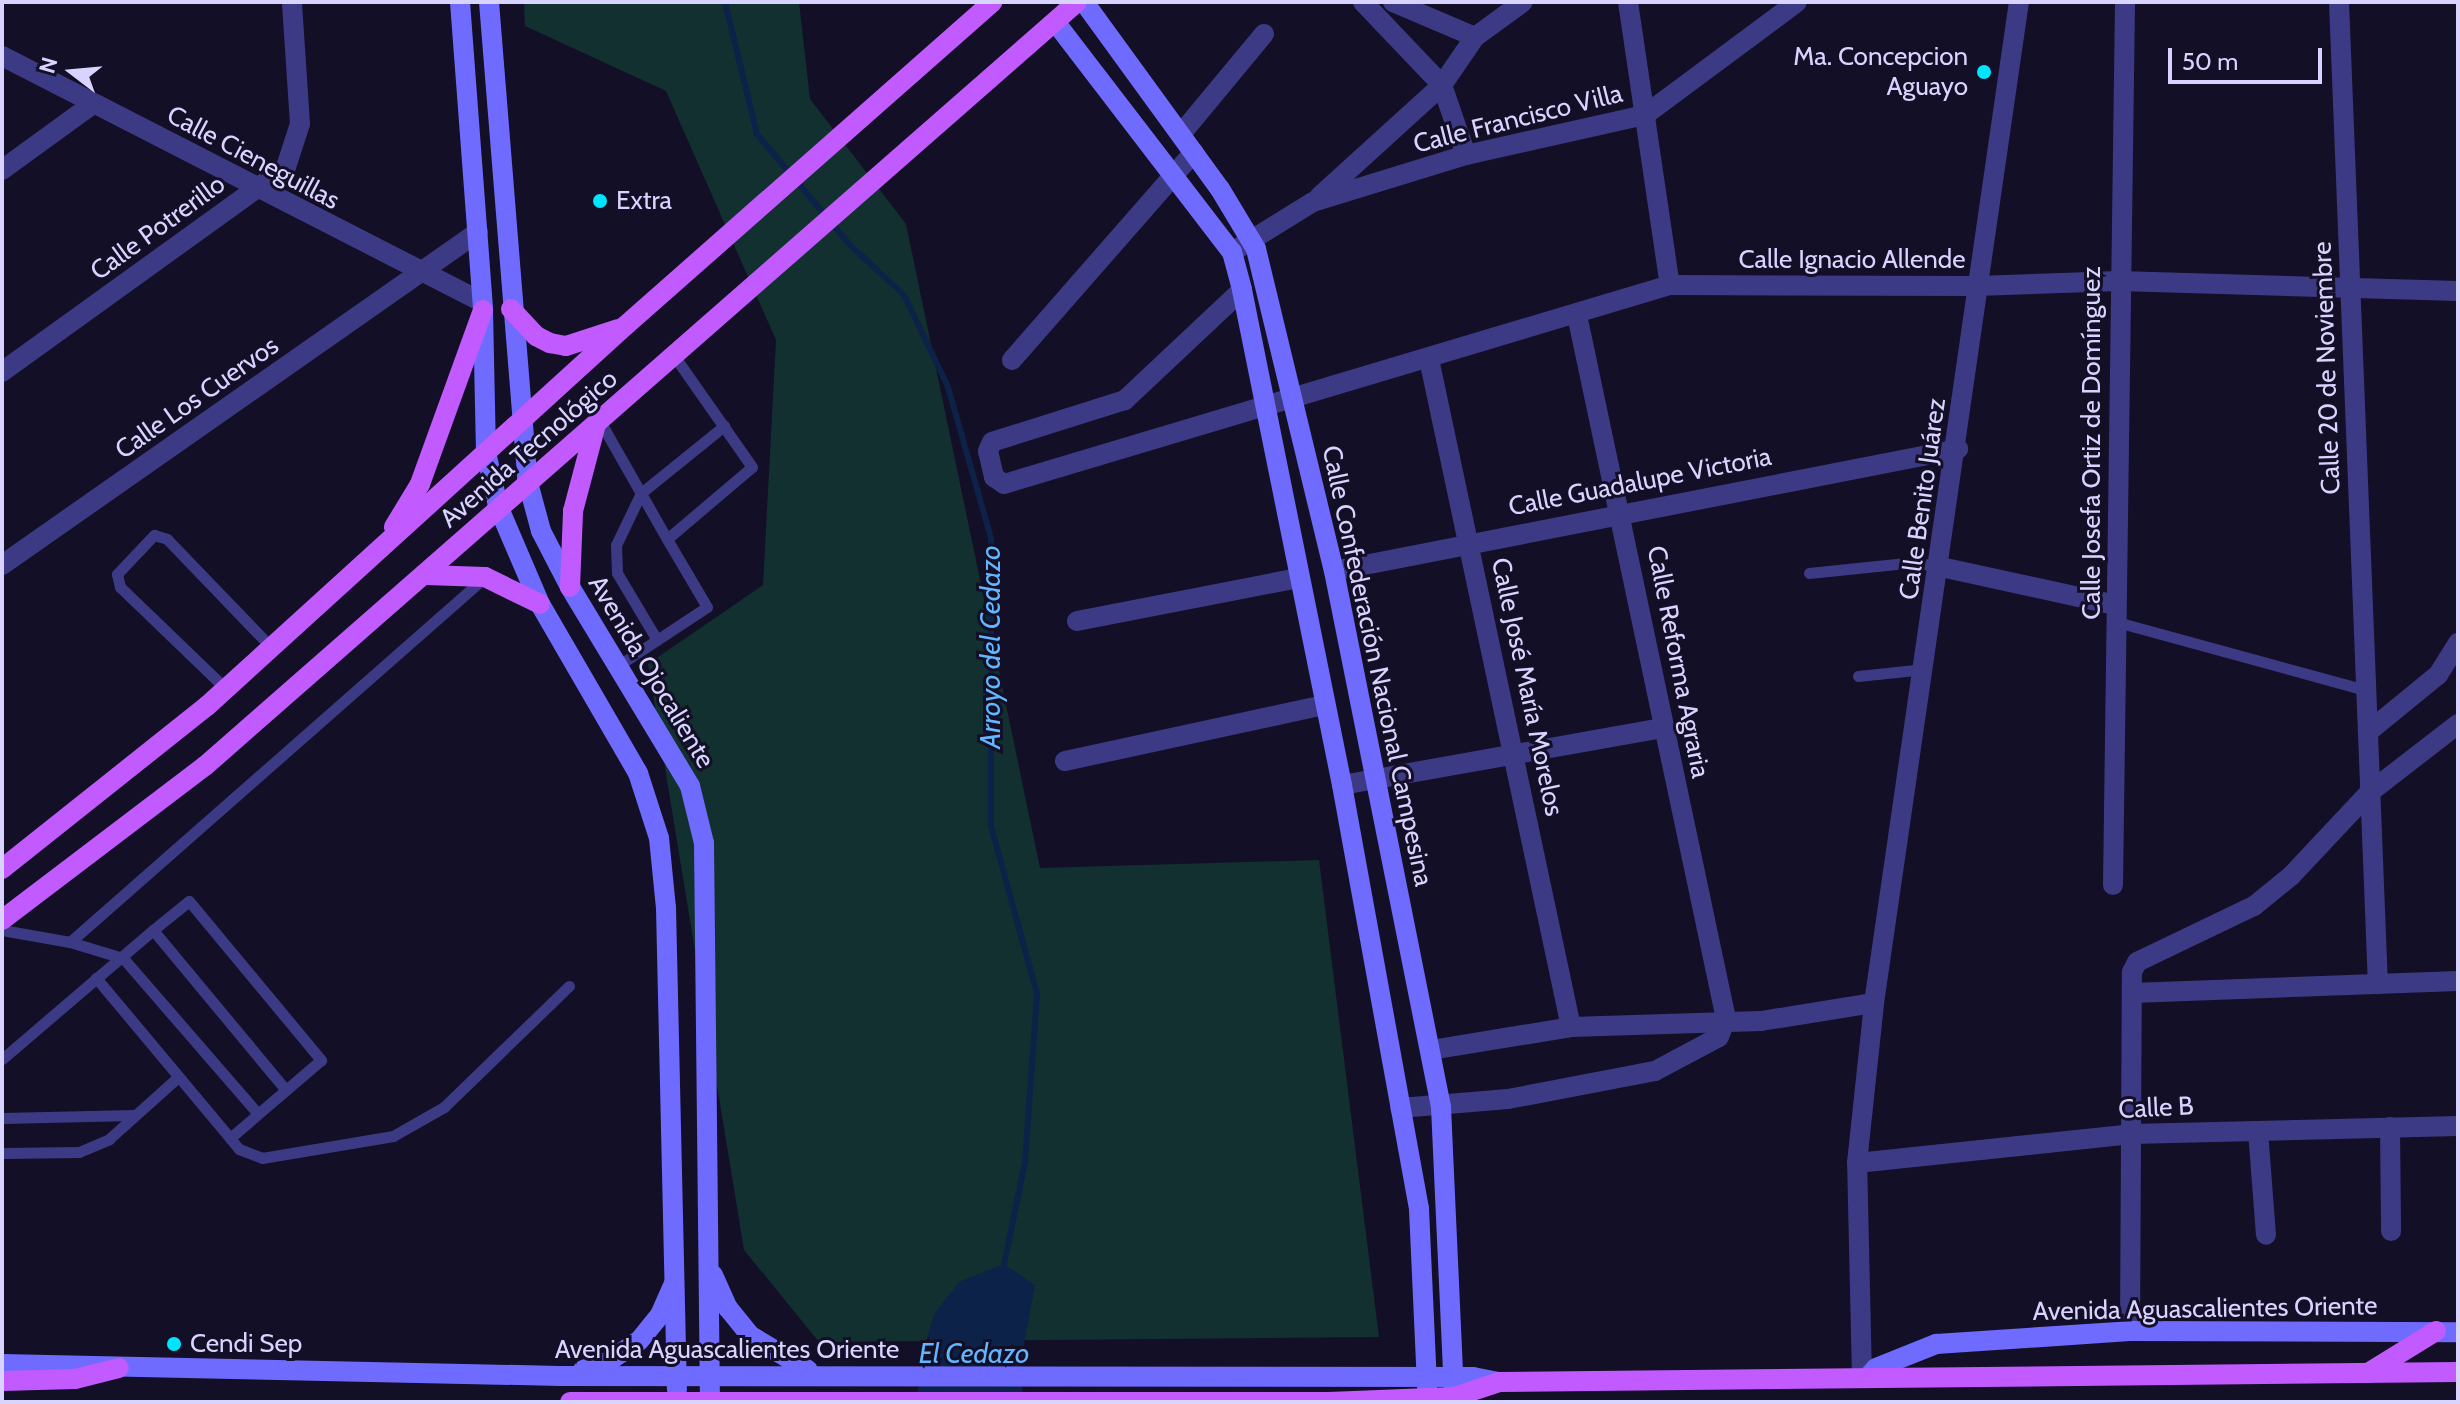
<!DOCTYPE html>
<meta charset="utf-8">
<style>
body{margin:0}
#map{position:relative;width:2460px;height:1404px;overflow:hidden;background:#130f26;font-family:Cabin,sans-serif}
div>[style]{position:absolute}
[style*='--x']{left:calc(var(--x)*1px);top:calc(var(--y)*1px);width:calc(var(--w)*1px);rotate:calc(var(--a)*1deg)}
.green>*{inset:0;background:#12302f}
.water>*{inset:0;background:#0c2248}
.stream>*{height:6px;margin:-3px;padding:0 3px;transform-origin:3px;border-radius:3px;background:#0c2248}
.lane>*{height:11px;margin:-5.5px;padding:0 5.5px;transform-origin:5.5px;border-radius:5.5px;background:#3d3a85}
.street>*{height:20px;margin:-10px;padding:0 10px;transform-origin:10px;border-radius:10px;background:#3d3a85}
.secondary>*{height:20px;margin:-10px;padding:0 10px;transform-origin:10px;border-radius:10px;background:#6f6bff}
.primary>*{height:20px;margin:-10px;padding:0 10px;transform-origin:10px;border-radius:10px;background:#c25bff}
.primary-bridge>*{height:20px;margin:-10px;padding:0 10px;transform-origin:10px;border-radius:10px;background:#c25bff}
.dots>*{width:22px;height:22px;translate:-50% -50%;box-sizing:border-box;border:4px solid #130f26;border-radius:50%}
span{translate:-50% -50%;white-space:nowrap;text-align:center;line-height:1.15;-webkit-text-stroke:6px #130f26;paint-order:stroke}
.poi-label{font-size:26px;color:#d9d4ff}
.right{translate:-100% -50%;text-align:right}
.left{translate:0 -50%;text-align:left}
.street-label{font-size:26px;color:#d9d4ff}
.water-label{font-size:28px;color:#62b6ff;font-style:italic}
.frame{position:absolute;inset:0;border:4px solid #d9d4ff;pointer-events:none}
.north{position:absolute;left:32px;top:32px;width:80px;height:80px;-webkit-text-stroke:6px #130f26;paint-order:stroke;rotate:286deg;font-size:22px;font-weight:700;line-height:32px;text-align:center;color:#d9d4ff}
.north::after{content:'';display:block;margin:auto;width:28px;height:36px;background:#d9d4ff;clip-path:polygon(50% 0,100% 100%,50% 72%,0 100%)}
.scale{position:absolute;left:2168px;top:48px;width:154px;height:36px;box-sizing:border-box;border:4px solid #d9d4ff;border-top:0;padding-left:10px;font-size:24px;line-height:28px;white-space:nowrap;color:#d9d4ff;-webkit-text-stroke:6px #130f26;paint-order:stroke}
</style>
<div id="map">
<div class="green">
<i style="clip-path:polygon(524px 2px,799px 2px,810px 99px,906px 224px,1040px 868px,1319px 860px,1379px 1337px,819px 1342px,744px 1250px,648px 664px,763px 585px,776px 340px,666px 91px,525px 26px)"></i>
</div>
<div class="water">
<i style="clip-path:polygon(1004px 1264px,1035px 1285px,1023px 1350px,1022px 1402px,917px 1402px,921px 1360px,934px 1314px,959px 1282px)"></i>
</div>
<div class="stream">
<i style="--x:725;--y:2;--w:136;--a:76.4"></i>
<i style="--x:757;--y:134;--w:146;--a:50"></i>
<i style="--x:851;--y:246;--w:72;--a:42.8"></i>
<i style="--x:904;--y:295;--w:102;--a:64.4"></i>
<i style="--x:948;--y:387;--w:157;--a:74.1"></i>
<i style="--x:991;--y:538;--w:288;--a:90"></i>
<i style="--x:991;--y:826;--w:174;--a:74.7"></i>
<i style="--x:1037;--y:994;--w:168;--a:94.1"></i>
<i style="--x:1025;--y:1162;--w:104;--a:101.6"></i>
</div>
<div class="lane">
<i style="--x:601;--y:423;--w:133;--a:60.4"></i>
<i style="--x:1809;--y:573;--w:107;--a:-5.9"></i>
<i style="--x:1915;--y:562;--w:25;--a:12"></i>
<i style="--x:2117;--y:622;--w:258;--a:15.3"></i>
<i style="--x:657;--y:640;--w:78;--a:-120.8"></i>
<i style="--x:617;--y:573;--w:28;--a:-92"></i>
<i style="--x:616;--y:545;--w:58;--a:-64.3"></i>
<i style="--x:641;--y:493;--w:107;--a:-38.9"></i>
<i style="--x:619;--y:665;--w:105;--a:-33.4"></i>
<i style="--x:707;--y:607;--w:79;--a:-120.5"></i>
<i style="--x:667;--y:539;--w:111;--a:-40.3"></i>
<i style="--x:752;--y:467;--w:134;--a:-125"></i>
<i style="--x:1858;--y:676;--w:67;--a:-6"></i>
<i style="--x:226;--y:689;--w:147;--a:-136.1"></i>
<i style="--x:120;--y:587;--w:13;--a:-103"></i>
<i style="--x:117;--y:574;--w:54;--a:-46.5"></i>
<i style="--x:154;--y:535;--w:14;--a:17"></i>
<i style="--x:167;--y:539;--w:151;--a:46.1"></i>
<i style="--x:2;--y:930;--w:69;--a:10"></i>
<i style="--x:70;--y:942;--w:55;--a:16.8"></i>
<i style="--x:123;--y:958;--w:206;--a:49.1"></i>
<i style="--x:153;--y:930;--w:208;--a:50.3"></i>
<i style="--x:70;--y:942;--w:551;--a:-41.32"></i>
<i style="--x:2;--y:1059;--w:199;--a:-40.5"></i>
<i style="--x:153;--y:930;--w:46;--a:-38.9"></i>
<i style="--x:189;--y:901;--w:207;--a:50.3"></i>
<i style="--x:321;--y:1060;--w:120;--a:139.4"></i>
<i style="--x:230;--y:1138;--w:209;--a:-129.9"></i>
<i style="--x:2;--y:1118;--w:132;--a:-1.3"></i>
<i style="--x:230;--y:1138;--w:14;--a:51"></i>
<i style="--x:239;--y:1149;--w:25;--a:21"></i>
<i style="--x:262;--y:1158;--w:133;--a:-9.5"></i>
<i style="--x:393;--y:1136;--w:59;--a:-29.6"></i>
<i style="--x:444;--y:1107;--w:174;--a:-44.1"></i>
<i style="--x:2;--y:1153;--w:77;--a:-0.7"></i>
<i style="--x:79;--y:1152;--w:33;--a:-23"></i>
<i style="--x:109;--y:1139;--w:93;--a:-41.9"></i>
</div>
<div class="street">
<i style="--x:1363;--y:2;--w:115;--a:46.4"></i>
<i style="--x:1442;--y:85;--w:74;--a:71.1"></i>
<i style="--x:1393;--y:2;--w:89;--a:23.1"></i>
<i style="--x:1628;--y:2;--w:286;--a:81.6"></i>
<i style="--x:2339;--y:2;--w:983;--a:87.73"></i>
<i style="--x:2;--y:56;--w:539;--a:27.14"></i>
<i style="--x:1181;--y:134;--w:130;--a:-50.3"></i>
<i style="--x:2;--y:170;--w:112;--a:-36"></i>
<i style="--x:1319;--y:197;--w:166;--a:-42.3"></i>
<i style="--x:1442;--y:85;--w:58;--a:-55.5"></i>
<i style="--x:1475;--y:37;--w:59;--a:-36.1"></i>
<i style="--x:1232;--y:252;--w:95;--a:-31.7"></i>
<i style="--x:1313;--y:202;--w:160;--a:-17.1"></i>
<i style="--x:1466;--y:155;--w:183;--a:-12.6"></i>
<i style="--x:1645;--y:115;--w:189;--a:-36.6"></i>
<i style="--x:1242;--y:290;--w:161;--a:136.8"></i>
<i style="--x:1125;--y:400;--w:139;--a:162.5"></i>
<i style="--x:992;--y:442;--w:10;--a:114"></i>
<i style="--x:988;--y:451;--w:27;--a:77"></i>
<i style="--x:994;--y:477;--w:12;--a:35"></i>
<i style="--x:1004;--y:484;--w:695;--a:-16.64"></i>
<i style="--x:1670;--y:285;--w:306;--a:0.2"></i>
<i style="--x:1976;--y:286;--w:143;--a:-2"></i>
<i style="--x:2119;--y:281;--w:339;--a:1.7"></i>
<i style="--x:1429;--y:359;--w:683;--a:78"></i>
<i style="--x:1012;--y:360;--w:276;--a:-48.8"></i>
<i style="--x:2;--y:372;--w:350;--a:-35.8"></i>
<i style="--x:286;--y:167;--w:45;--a:-72"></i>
<i style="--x:300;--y:124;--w:122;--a:-93.8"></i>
<i style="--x:2;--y:565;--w:581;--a:-34.98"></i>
<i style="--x:1941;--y:567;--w:179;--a:12.3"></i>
<i style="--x:1334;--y:571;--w:636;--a:-11.06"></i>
<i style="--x:1077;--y:621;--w:226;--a:-11"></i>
<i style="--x:2368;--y:732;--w:90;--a:-39.2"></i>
<i style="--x:2438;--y:675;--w:38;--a:-58"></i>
<i style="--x:1065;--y:761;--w:266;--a:-12.2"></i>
<i style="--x:1342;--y:785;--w:326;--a:-10.1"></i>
<i style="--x:2113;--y:885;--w:883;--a:-89.22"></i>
<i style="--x:2132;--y:993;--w:326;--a:-2.1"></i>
<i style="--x:1431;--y:1050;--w:142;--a:-9.3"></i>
<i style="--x:1571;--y:1027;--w:190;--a:-1.8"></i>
<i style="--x:1761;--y:1021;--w:114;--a:-9.1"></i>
<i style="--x:1400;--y:1108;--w:108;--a:-4.8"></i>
<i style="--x:1508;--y:1099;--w:150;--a:-10.8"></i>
<i style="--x:1655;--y:1071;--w:72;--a:-28"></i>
<i style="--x:1719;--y:1037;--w:19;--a:-69"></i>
<i style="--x:1726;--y:1019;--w:720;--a:-101.95"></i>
<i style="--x:2390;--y:1127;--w:104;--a:89.4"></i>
<i style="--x:2258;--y:1131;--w:104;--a:85.6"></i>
<i style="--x:1857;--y:1163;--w:276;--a:-6"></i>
<i style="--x:2131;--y:1134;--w:327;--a:-1.4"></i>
<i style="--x:2130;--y:1331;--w:359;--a:-89.7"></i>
<i style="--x:2132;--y:972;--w:11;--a:-63"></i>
<i style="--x:2137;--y:962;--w:130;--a:-25.6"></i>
<i style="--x:2254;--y:906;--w:48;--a:-39"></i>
<i style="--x:2291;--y:876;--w:115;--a:-46.8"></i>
<i style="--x:2370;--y:792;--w:111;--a:-37.7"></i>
<i style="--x:1862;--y:1378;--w:215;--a:-91.3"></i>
<i style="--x:1857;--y:1163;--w:161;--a:-83.9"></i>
<i style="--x:1874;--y:1003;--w:1011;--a:-81.76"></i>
</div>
<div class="secondary">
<i style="--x:460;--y:2;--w:309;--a:85.7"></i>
<i style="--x:483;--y:310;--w:142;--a:88.8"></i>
<i style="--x:486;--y:452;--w:55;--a:77.5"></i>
<i style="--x:498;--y:506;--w:107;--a:66.8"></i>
<i style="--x:540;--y:604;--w:195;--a:59.9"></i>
<i style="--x:638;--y:773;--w:68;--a:72.1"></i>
<i style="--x:659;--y:838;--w:70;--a:84.3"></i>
<i style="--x:666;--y:908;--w:482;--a:88.7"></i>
<i style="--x:489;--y:2;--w:479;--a:85.4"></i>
<i style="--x:527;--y:479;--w:54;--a:74.9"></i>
<i style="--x:541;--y:531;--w:63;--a:62.6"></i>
<i style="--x:570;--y:587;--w:232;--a:58.9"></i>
<i style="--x:690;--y:786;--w:59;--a:76.2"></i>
<i style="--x:704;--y:843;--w:559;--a:89.39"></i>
<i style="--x:1084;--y:2;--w:231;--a:54"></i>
<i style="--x:1220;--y:189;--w:70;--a:59"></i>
<i style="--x:1256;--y:249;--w:331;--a:76.4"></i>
<i style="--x:1334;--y:571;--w:547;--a:78.71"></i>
<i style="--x:1441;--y:1107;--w:282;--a:87.4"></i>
<i style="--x:1056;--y:23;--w:289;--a:52.5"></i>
<i style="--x:1232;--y:252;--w:39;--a:75"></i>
<i style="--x:1242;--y:290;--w:505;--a:78.58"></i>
<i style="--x:1342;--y:785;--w:431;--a:79.7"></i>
<i style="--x:1419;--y:1209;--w:179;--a:87.4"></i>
<i style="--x:713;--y:1275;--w:36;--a:66"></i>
<i style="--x:728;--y:1308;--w:36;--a:51"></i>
<i style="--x:751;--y:1336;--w:66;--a:30.8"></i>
<i style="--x:2;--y:1364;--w:558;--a:1.23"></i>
<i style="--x:560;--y:1376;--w:913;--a:0.06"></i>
<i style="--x:1473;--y:1377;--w:26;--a:11"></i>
<i style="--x:583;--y:1370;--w:28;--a:-19"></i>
<i style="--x:609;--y:1361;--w:36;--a:-34"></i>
<i style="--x:639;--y:1341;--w:33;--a:-51"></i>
<i style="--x:660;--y:1315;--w:34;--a:-66"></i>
<i style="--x:1867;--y:1378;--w:13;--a:-48"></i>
<i style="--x:1876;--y:1368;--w:65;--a:-21.8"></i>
<i style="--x:1936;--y:1344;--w:194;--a:-3.8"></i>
<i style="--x:2130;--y:1331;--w:328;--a:0.2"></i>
</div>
<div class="primary">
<i style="--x:511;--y:309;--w:37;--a:47"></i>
<i style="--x:536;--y:336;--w:16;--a:27"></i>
<i style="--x:550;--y:343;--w:16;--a:11"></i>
<i style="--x:566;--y:346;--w:55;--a:-18.1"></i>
<i style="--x:394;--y:527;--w:50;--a:-58.8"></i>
<i style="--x:420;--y:484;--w:185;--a:-70.1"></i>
<i style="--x:426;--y:575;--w:59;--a:1.9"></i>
<i style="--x:485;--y:577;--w:61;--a:26.1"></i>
<i style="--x:570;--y:587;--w:76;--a:-87.7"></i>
<i style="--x:573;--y:511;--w:86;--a:-75.2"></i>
<i style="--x:2;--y:869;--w:262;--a:-38.5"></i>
<i style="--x:207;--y:706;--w:565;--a:-42.27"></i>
<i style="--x:625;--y:326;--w:490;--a:-41.4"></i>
<i style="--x:2;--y:920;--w:255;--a:-37.2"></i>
<i style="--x:205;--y:766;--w:1159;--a:-41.22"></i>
<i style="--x:2368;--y:1373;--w:80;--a:-31.7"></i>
<i style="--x:2;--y:1381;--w:73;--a:-1.6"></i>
<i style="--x:75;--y:1379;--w:45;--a:-14"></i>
<i style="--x:1329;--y:1402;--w:125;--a:-2.3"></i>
<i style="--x:1454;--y:1397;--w:47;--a:-18.4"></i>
<i style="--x:1499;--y:1382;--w:959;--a:-0.6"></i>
</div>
<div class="primary-bridge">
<i style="--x:570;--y:1402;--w:759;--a:0"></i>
</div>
<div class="dots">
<i style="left:1984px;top:72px;background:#00e5ff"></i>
<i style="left:600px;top:201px;background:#00e5ff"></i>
<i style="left:174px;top:1344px;background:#00e5ff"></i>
</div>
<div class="poi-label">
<span class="right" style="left:1968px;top:72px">Ma. Concepcion<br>Aguayo</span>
<span class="left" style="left:616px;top:201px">Extra</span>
<span class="left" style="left:190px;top:1344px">Cendi Sep</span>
</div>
<div class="street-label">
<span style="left:1518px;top:119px;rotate:-14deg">Calle Francisco Villa</span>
<span style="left:253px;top:158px;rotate:28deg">Calle Cieneguillas</span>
<span style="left:158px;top:228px;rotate:-36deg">Calle Potrerillo</span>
<span style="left:1852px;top:260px">Calle Ignacio Allende</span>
<span style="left:2327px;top:368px;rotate:-92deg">Calle 20 de Noviembre</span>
<span style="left:197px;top:398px;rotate:-35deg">Calle Los Cuervos</span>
<span style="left:2092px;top:443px;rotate:-90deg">Calle Josefa Ortiz de Domínguez</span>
<span style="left:529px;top:449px;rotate:-41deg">Avenida Tecnológico</span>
<span style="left:1640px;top:482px;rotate:-11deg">Calle Guadalupe Victoria</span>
<span style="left:1923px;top:499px;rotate:-82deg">Calle Benito Juárez</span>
<span style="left:1678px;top:662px;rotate:79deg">Calle Reforma Agraria</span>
<span style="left:1377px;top:666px;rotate:78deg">Calle Confederación Nacional Campesina</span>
<span style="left:651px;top:672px;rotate:59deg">Avenida Ojocaliente</span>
<span style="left:1527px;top:687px;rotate:78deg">Calle José María Morelos</span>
<span style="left:2156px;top:1108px;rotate:-3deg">Calle B</span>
<span style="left:2205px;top:1309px;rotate:-1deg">Avenida Aguascalientes Oriente</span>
<span style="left:727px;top:1350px">Avenida Aguascalientes Oriente</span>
</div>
<div class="water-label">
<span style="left:990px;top:647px;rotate:-90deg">Arroyo del Cedazo</span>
<span style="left:974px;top:1353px">El Cedazo</span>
</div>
<div class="frame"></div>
<div class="north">N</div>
<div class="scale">50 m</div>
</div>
